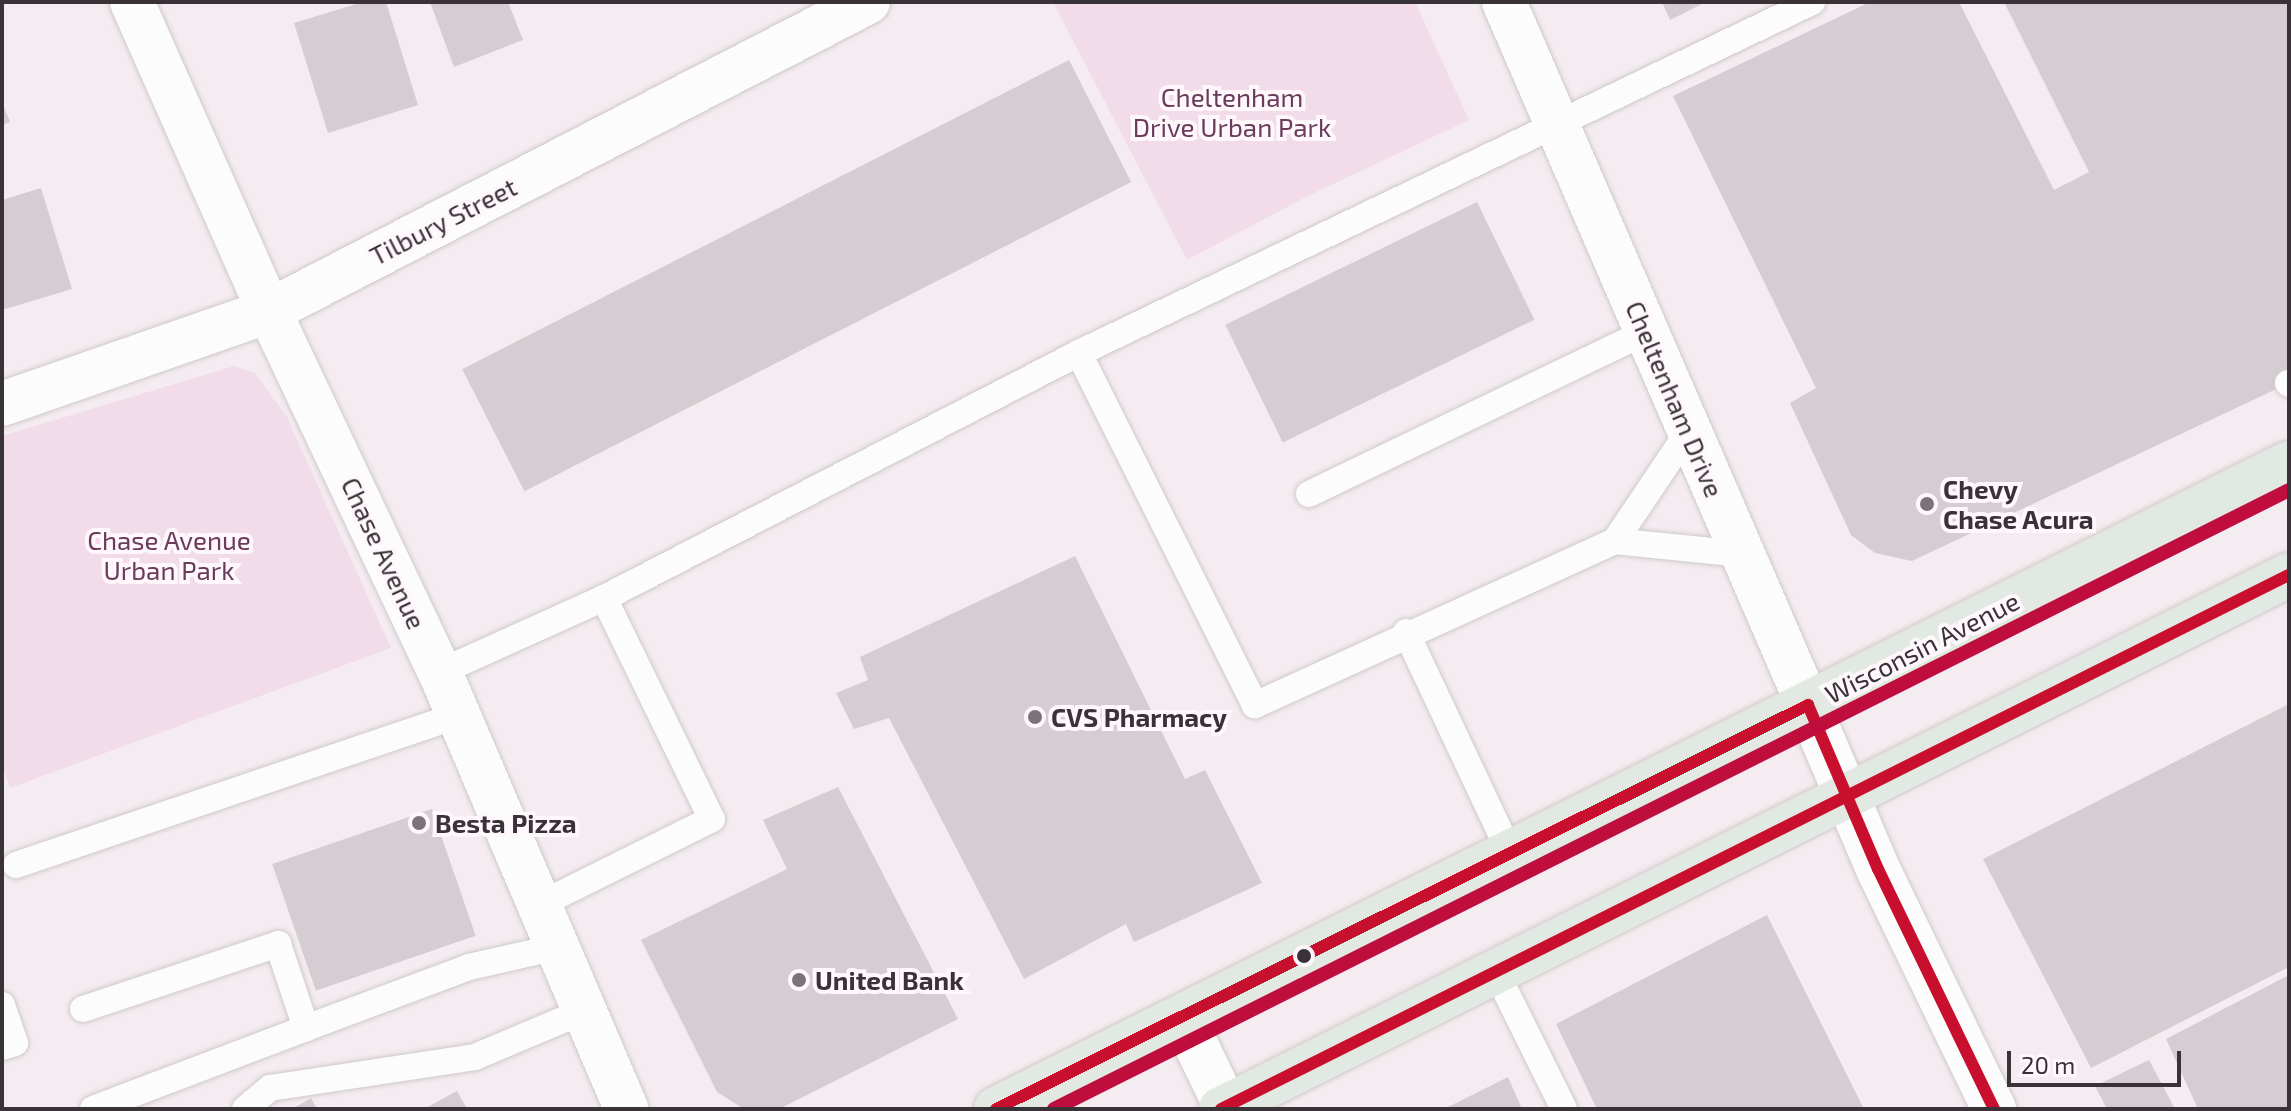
<!DOCTYPE html>
<style>
body{margin:0}
#map{position:relative;width:2291px;height:1111px;overflow:hidden;background:#f4ecf0;font-family:"Exo 2",sans-serif}
div>[style]{position:absolute}
[style*='--x']{left:calc(var(--x)*1px);top:calc(var(--y)*1px);width:calc(var(--w)*1px);rotate:calc(var(--a)*1deg)}
.green>*{inset:0;background:#f2dce9}
.building>*{inset:0;background:#d4cdd1;transform-origin:0 0}
.roads{filter:drop-shadow(0 0 2px #cfc9cc) drop-shadow(0 0 2px #cfc9cc)}
.service>*{height:26px;margin:-13px;padding:0 13px;transform-origin:13px;border-radius:13px;background:#fdfcfd}
.minor>*{height:44px;margin:-22px;padding:0 22px;transform-origin:22px;border-radius:22px;background:#fdfcfd}
.tertiary>*{height:44px;margin:-22px;padding:0 22px;transform-origin:22px;border-radius:22px;background:#fdfcfd}
.primary>*{height:44px;margin:-22px;padding:0 22px;transform-origin:22px;border-radius:22px;background:#e1e9e2}
.bus-1>*{height:12px;margin:-6px;padding:0 6px;transform-origin:6px;border-radius:6px;background:#c8102e}
.metro-1>*{height:14px;margin:-7px;padding:0 7px;transform-origin:7px;border-radius:7px;background:#bf0d3e}
.dots>*{width:22px;height:22px;translate:-50% -50%;box-sizing:border-box;border:4px solid #fef8fc;border-radius:50%}
span{translate:-50% -50%;white-space:nowrap;text-align:center;line-height:1.15;-webkit-text-stroke:8px #fef8fc;paint-order:stroke}
.park-label{font-size:26px;color:#6b3b5b}
.street-label{font-size:26px;color:#393337}
.poi-label{font-size:26px;color:#393337;font-weight:700}
.left{translate:0 -50%;text-align:left}
.frame{position:absolute;inset:0;border:4px solid #393337;pointer-events:none}
.scale{position:absolute;left:2007px;top:1051px;width:174px;height:36px;box-sizing:border-box;border:4px solid #393337;border-top:0;padding-left:10px;font-size:24px;line-height:28px;white-space:nowrap;color:#393337;-webkit-text-stroke:6px #fef8fc;paint-order:stroke}
</style>
<div id="map">
<div class="green">
<i style="clip-path:polygon(1053px 2px,1415px 2px,1469px 120px,1308px 196px,1187px 260px)"></i>
<i style="clip-path:polygon(234px 366px,255px 373px,287px 417px,391px 648px,10px 788px,2px 765px,2px 436px)"></i>
</div>
<div class="building">
<i style="clip-path:polygon(363px 2px,386px 2px,418px 105px,328px 133px,294px 23px)"></i>
<i style="clip-path:polygon(430px 2px,508px 2px,523px 40px,454px 67px)"></i>
<i style="clip-path:polygon(1662px 2px,1706px 2px,1670px 20px)"></i>
<i style="clip-path:polygon(1870px 2px,1959px 2px,2054px 190px,2089px 172px,2004px 2px,2289px 2px,2289px 383px,1912px 561px,1875px 553px,1851px 535px,1790px 403px,1816px 388px,1673px 96px)"></i>
<i style="left:1069px;top:60px;width:137px;height:681px;rotate:63deg"></i>
<i style="clip-path:polygon(2px 102px,10px 122px,2px 125px)"></i>
<i style="clip-path:polygon(41px 188px,72px 289px,2px 310px,2px 200px)"></i>
<i style="left:1477px;top:202px;width:131px;height:280px;rotate:64deg"></i>
<i style="clip-path:polygon(1075px 556px,1185px 779px,1205px 770px,1262px 883px,1134px 942px,1126px 924px,1024px 979px,889px 718px,854px 729px,836px 693px,868px 680px,860px 657px)"></i>
<i style="clip-path:polygon(2289px 704px,2289px 967px,2091px 1068px,1983px 859px)"></i>
<i style="clip-path:polygon(838px 787px,958px 1019px,779px 1109px,744px 1109px,717px 1092px,641px 940px,787px 869px,763px 820px)"></i>
<i style="left:432px;top:809px;width:134px;height:169px;rotate:71deg"></i>
<i style="clip-path:polygon(1767px 915px,1864px 1109px,1597px 1109px,1556px 1024px)"></i>
<i style="clip-path:polygon(2289px 975px,2289px 1109px,2198px 1109px,2166px 1039px)"></i>
<i style="clip-path:polygon(2149px 1060px,2175px 1109px,2107px 1109px,2095px 1086px)"></i>
<i style="clip-path:polygon(1508px 1077px,1522px 1109px,1444px 1109px)"></i>
<i style="clip-path:polygon(457px 1091px,467px 1109px,424px 1109px)"></i>
<i style="clip-path:polygon(311px 1098px,317px 1109px,292px 1109px)"></i>
</div>
<div class="roads">
<div class="service">
<i style="--x:2288;--y:383;--w:1;--a:45"></i>
<i style="--x:1309;--y:494;--w:374;--a:-25.7"></i>
<i style="--x:1615;--y:541;--w:133;--a:-56.1"></i>
<i style="--x:1742;--y:554;--w:128;--a:-174.2"></i>
<i style="--x:1615;--y:541;--w:396;--a:155.5"></i>
<i style="--x:1255;--y:705;--w:394;--a:-116.6"></i>
<i style="--x:1079;--y:353;--w:813;--a:-25.59"></i>
<i style="--x:604;--y:598;--w:534;--a:-27.28"></i>
<i style="--x:1406;--y:632;--w:244;--a:64.8"></i>
<i style="--x:440;--y:672;--w:180;--a:-24.3"></i>
<i style="--x:604;--y:598;--w:246;--a:64"></i>
<i style="--x:712;--y:819;--w:193;--a:153.6"></i>
<i style="--x:16;--y:865;--w:467;--a:-18.7"></i>
<i style="--x:1497;--y:974;--w:151;--a:63.6"></i>
<i style="--x:2;--y:1005;--w:40;--a:71.1"></i>
<i style="--x:15;--y:1043;--w:14;--a:163"></i>
<i style="--x:83;--y:1009;--w:206;--a:-18.4"></i>
<i style="--x:278;--y:944;--w:89;--a:71.6"></i>
<i style="--x:306;--y:1028;--w:174;--a:-20.5"></i>
<i style="--x:469;--y:967;--w:90;--a:-12.8"></i>
<i style="--x:93;--y:1109;--w:228;--a:-20.8"></i>
<i style="--x:245;--y:1109;--w:33;--a:-40"></i>
<i style="--x:270;--y:1088;--w:207;--a:-8.6"></i>
<i style="--x:475;--y:1057;--w:118;--a:-22.9"></i>
</div>
<div class="minor">
<i style="--x:132;--y:2;--w:338;--a:66.1"></i>
<i style="--x:269;--y:311;--w:399;--a:64.7"></i>
<i style="--x:440;--y:672;--w:475;--a:66.9"></i>
<i style="--x:1504;--y:2;--w:766;--a:66.61"></i>
<i style="--x:2;--y:404;--w:283;--a:-19.2"></i>
<i style="--x:269;--y:311;--w:674;--a:-27.29"></i>
<i style="--x:1183;--y:1018;--w:101;--a:64.2"></i>
</div>
<div class="tertiary">
<i style="--x:1808;--y:705;--w:178;--a:66.9"></i>
<i style="--x:1878;--y:869;--w:267;--a:64.2"></i>
</div>
<div class="primary">
<i style="--x:996;--y:1109;--w:1445;--a:-26.55"></i>
<i style="--x:1221;--y:1109;--w:1194;--a:-26.57"></i>
</div>
</div>
<div class="bus-1">
<i style="--x:996;--y:1109;--w:907;--a:-26.45"></i>
<i style="--x:1808;--y:705;--w:178;--a:66.9"></i>
<i style="--x:1878;--y:869;--w:267;--a:64.2"></i>
<i style="--x:1221;--y:1109;--w:1194;--a:-26.57"></i>
</div>
<div class="metro-1">
<i style="--x:1054;--y:1109;--w:1381;--a:-26.62"></i>
</div>
<div class="dots">
<i style="left:1927px;top:504px;background:#7a7478"></i>
<i style="left:1035px;top:717px;background:#7a7478"></i>
<i style="left:419px;top:823px;background:#7a7478"></i>
<i style="left:1304px;top:956px;background:#393337"></i>
<i style="left:799px;top:980px;background:#7a7478"></i>
</div>
<div class="park-label">
<span style="left:1232px;top:112px">Cheltenham<br>Drive Urban Park</span>
<span style="left:169px;top:555px">Chase Avenue<br>Urban Park</span>
</div>
<div class="street-label">
<span style="left:443px;top:221px;rotate:-27deg">Tilbury Street</span>
<span style="left:1675px;top:399px;rotate:67deg">Cheltenham Drive</span>
<span style="left:384px;top:553px;rotate:65deg">Chase Avenue</span>
<span style="left:1922px;top:647px;rotate:-27deg">Wisconsin Avenue</span>
</div>
<div class="poi-label">
<span class="left" style="left:1943px;top:504px">Chevy<br>Chase Acura</span>
<span class="left" style="left:1051px;top:717px">CVS Pharmacy</span>
<span class="left" style="left:435px;top:823px">Besta Pizza</span>
<span class="left" style="left:815px;top:980px">United Bank</span>
</div>
<div class="frame"></div>
<div class="scale">20 m</div>
</div>
